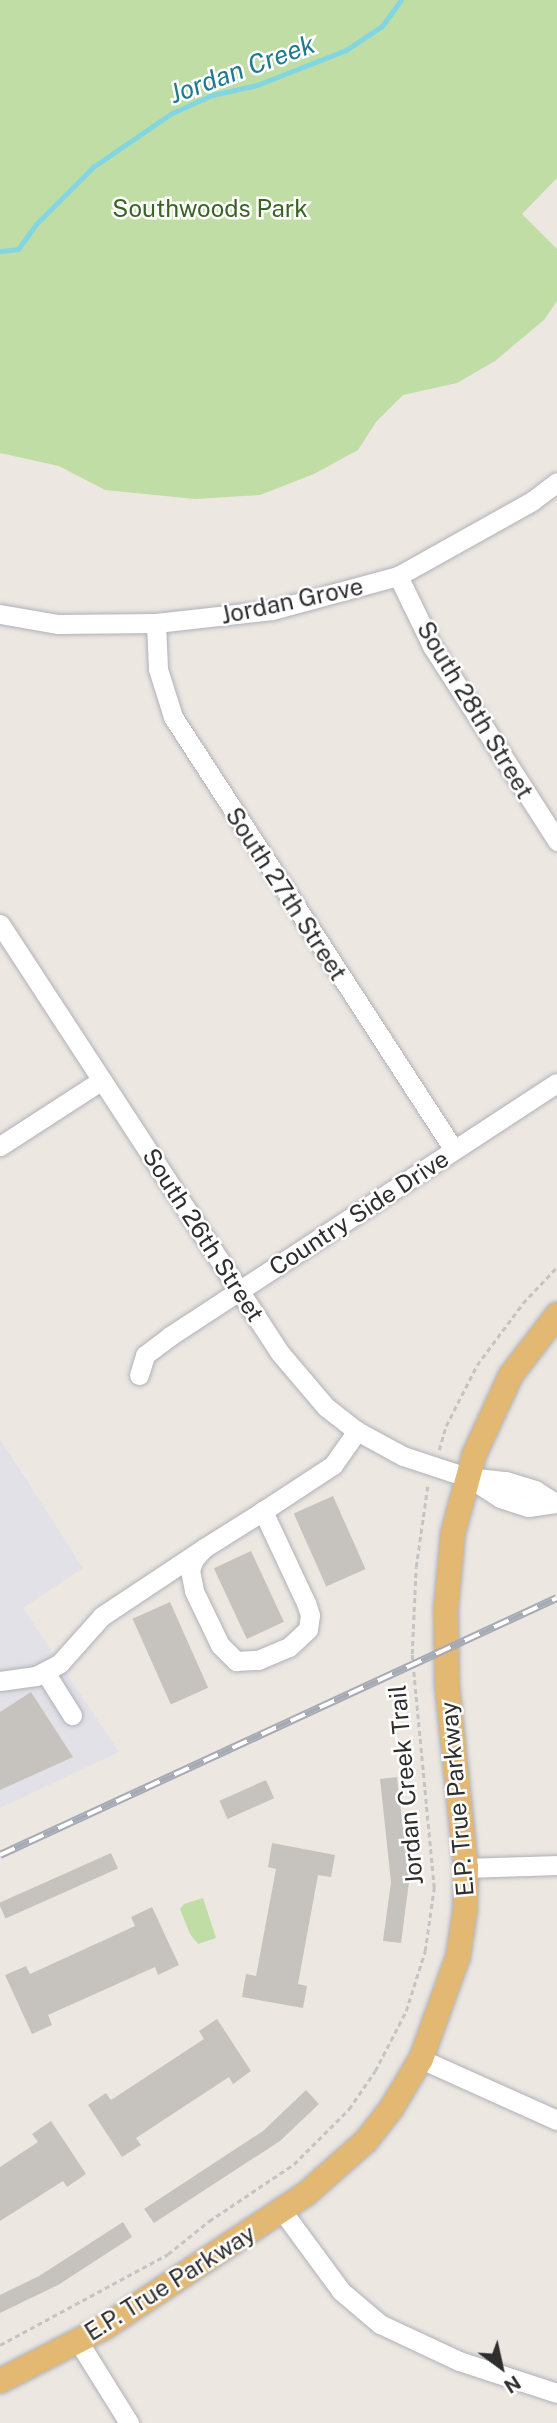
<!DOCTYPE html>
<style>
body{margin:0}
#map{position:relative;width:557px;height:2423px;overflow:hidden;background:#ede7e2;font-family:"Public Sans",sans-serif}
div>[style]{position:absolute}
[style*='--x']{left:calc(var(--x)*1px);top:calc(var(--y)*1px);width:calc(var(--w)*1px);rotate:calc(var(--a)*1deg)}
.industrial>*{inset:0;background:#e2e1e7}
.green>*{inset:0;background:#c0dda5}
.stream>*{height:5px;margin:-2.5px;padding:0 2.5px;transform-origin:2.5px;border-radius:2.5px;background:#82d6e2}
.building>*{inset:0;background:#c6c2bd;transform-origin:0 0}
.path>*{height:2.5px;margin-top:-1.25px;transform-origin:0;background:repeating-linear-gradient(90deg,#c4c4c4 0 5px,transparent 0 8.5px)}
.roads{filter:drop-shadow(0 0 2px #aeb1b8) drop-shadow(0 0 2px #aeb1b8)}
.minor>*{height:19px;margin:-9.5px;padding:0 9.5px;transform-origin:9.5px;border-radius:9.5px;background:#fff}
.major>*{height:24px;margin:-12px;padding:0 12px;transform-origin:12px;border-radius:12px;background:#e2b872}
.rail>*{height:8px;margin-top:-4px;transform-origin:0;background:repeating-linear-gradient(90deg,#fff 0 16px,#a5aab5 0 32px);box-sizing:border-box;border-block:2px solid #a5aab5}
span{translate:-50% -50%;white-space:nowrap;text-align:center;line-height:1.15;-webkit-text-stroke:5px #fff;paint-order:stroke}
.park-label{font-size:24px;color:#3a6424}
.street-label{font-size:24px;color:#2e2e2e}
.water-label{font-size:26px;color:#1e7a91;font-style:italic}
.north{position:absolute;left:466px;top:2332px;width:70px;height:70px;-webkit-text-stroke:5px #fff;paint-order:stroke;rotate:147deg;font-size:19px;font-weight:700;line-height:28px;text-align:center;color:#2e2e2e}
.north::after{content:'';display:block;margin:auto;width:24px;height:32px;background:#2e2e2e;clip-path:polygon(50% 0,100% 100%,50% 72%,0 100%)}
</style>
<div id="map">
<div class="industrial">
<i style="clip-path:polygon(0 1439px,83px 1568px,23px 1608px,119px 1752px,0 1808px)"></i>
</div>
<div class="green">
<i style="clip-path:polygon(0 0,557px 0,557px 178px,522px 214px,557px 249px,557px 301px,544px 320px,495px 361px,457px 383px,403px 395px,376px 422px,358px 450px,314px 474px,260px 495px,195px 499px,105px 490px,59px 466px,0 453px)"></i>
<i style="clip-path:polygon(203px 1898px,216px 1938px,198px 1944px,190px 1934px,180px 1909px,184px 1904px)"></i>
</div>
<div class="stream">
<i style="--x:0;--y:251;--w:18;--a:-6"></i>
<i style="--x:18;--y:249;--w:31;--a:-54"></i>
<i style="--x:36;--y:224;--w:81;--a:-45"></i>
<i style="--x:93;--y:167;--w:96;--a:-34.4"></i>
<i style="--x:172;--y:113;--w:44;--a:-24.2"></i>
<i style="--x:212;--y:95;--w:46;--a:-12.5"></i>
<i style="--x:257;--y:85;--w:96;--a:-21.5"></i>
<i style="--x:346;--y:50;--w:43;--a:-33.7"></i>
<i style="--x:382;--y:26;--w:32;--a:-54"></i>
</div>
<div class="building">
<i style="left:333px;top:1496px;width:80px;height:43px;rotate:66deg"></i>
<i style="left:251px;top:1551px;width:78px;height:41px;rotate:65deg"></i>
<i style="left:170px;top:1602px;width:94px;height:41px;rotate:66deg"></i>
<i style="clip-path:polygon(31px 1692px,73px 1757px,0 1790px,0 1712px)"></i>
<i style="clip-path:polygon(397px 1777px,409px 1882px,401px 1943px,383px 1941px,391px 1882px,380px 1779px)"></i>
<i style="left:266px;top:1780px;width:20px;height:51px;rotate:66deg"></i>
<i style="clip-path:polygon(272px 1843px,335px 1855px,331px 1877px,318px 1875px,298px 1984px,307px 1986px,303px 2008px,242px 1997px,246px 1974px,256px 1976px,276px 1869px,268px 1867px)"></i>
<i style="left:111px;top:1853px;width:17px;height:123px;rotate:66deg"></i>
<i style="clip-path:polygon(152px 1907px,179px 1965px,158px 1975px,155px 1967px,48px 2015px,52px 2025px,32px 2034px,5px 1975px,26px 1966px,30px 1974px,135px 1926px,131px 1917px)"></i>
<i style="clip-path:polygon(217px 2019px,251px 2071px,233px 2084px,229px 2077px,136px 2138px,141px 2145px,122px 2157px,88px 2105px,106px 2093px,111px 2100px,204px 2039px,199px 2031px)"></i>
<i style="clip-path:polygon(306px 2090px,319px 2104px,280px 2141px,154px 2223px,144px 2209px,263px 2131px)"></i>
<i style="clip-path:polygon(51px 2121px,86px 2174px,67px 2187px,63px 2181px,0 2221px,0 2167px,38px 2142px,32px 2134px)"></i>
<i style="clip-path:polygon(123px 2222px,132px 2237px,58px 2285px,0 2313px,0 2295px,39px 2276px)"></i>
</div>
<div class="path">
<i style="--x:439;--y:1450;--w:25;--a:-74"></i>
<i style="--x:446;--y:1426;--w:68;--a:-63.1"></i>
<i style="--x:477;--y:1365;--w:77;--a:-53.4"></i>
<i style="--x:523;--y:1303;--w:50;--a:-46.6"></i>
<i style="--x:0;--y:2345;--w:191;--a:-28.4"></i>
<i style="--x:168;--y:2254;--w:53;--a:-38.8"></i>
<i style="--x:209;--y:2221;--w:102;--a:-33.8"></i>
<i style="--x:294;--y:2164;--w:78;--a:-45"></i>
<i style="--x:349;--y:2109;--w:46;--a:-55.6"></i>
<i style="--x:375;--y:2071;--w:68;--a:-62.7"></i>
<i style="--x:406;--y:2011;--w:63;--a:-72.4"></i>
<i style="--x:425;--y:1951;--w:64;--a:-81.9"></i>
<i style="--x:434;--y:1888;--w:235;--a:-95.4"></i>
<i style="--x:412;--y:1654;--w:87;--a:-87.4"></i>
<i style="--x:416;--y:1567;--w:85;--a:-81.9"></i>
</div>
<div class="roads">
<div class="minor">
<i style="--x:398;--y:576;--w:78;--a:64.1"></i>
<i style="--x:432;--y:646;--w:232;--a:57.3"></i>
<i style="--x:0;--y:614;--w:59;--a:9.8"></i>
<i style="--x:58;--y:624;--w:98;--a:-0.6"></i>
<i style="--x:156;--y:623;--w:117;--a:-6.4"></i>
<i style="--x:272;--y:610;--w:131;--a:-15.1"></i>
<i style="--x:398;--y:576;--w:154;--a:-29.2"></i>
<i style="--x:532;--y:501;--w:31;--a:-37"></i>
<i style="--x:156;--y:623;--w:46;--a:87.5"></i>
<i style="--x:158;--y:669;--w:50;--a:72.6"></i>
<i style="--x:173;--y:717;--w:516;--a:57.02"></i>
<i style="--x:0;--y:924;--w:512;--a:56.87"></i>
<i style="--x:280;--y:1353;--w:71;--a:49.6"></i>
<i style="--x:326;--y:1407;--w:39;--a:38"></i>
<i style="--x:357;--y:1431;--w:52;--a:28.5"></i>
<i style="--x:403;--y:1456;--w:67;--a:18.2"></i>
<i style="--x:467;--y:1477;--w:39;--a:6"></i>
<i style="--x:506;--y:1481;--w:30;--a:17"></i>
<i style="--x:535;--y:1490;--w:24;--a:33"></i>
<i style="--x:0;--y:1146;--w:121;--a:-32.9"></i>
<i style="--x:139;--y:1375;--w:21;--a:-73"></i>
<i style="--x:145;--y:1355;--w:31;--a:-37"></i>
<i style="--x:170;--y:1336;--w:462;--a:-33.2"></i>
<i style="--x:471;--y:1479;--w:35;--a:33"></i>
<i style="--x:500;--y:1498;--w:29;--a:18"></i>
<i style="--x:528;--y:1507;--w:29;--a:-8"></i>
<i style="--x:263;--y:1511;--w:70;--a:147.9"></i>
<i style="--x:204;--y:1548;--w:15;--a:132"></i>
<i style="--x:194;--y:1559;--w:12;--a:110"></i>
<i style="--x:190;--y:1570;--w:21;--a:79"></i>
<i style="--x:194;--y:1591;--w:60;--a:64.3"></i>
<i style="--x:220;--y:1645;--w:23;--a:45"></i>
<i style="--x:236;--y:1661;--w:22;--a:-3"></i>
<i style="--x:258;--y:1660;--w:34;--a:-23"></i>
<i style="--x:289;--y:1647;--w:26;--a:-43"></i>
<i style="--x:308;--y:1629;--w:14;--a:-82"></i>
<i style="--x:310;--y:1615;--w:13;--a:-108"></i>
<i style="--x:306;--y:1603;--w:102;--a:-115.1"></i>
<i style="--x:263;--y:1511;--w:84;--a:-33.3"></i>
<i style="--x:333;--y:1465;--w:42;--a:-54.8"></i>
<i style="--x:45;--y:1672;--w:51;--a:57.9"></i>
<i style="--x:0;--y:1681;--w:36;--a:-8"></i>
<i style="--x:36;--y:1676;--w:27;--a:-28"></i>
<i style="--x:60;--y:1663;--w:63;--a:-48.2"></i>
<i style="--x:102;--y:1616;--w:118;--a:-33.6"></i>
<i style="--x:466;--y:1868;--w:91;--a:-1.9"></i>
<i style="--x:421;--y:2059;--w:149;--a:24.2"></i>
<i style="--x:283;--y:2212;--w:98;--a:53.7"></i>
<i style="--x:341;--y:2291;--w:51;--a:40.2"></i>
<i style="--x:380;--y:2324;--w:87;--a:25.1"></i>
<i style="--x:459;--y:2361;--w:103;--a:18.1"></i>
<i style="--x:78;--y:2341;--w:97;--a:58.1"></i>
</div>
<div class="major">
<i style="--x:0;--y:2381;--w:118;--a:-27.2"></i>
<i style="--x:105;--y:2327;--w:241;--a:-33.5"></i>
<i style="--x:306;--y:2194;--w:80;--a:-41.5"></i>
<i style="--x:366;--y:2141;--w:41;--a:-52"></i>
<i style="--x:391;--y:2109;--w:58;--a:-59"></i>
<i style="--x:421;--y:2059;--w:109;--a:-70.1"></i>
<i style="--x:458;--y:1957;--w:47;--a:-81.3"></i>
<i style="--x:465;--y:1911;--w:43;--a:-88.7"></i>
<i style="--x:466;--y:1868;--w:185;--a:-95.9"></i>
<i style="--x:447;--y:1684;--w:76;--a:-90.8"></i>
<i style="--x:446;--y:1608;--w:75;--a:-84.7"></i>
<i style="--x:453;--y:1533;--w:81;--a:-74.9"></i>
<i style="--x:474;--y:1455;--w:88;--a:-65.2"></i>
<i style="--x:511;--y:1375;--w:76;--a:-52.5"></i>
</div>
</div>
<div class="rail">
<i style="--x:0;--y:1855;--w:613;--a:-24.77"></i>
</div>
<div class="park-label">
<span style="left:210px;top:209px">Southwoods Park</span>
</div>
<div class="street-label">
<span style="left:292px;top:601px;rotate:-12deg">Jordan Grove</span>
<span style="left:475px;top:710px;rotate:59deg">South 28th Street</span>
<span style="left:286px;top:894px;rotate:57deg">South 27th Street</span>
<span style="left:359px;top:1213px;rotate:-33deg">Country Side Drive</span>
<span style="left:203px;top:1235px;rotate:57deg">South 26th Street</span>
<span style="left:406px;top:1785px;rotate:-95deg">Jordan Creek Trail</span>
<span style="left:457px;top:1799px;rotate:-95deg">E.P. True Parkway</span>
<span style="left:170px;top:2283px;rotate:-32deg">E.P. True Parkway</span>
</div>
<div class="water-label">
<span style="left:242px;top:69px;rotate:-20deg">Jordan Creek</span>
</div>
<div class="north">N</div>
</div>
